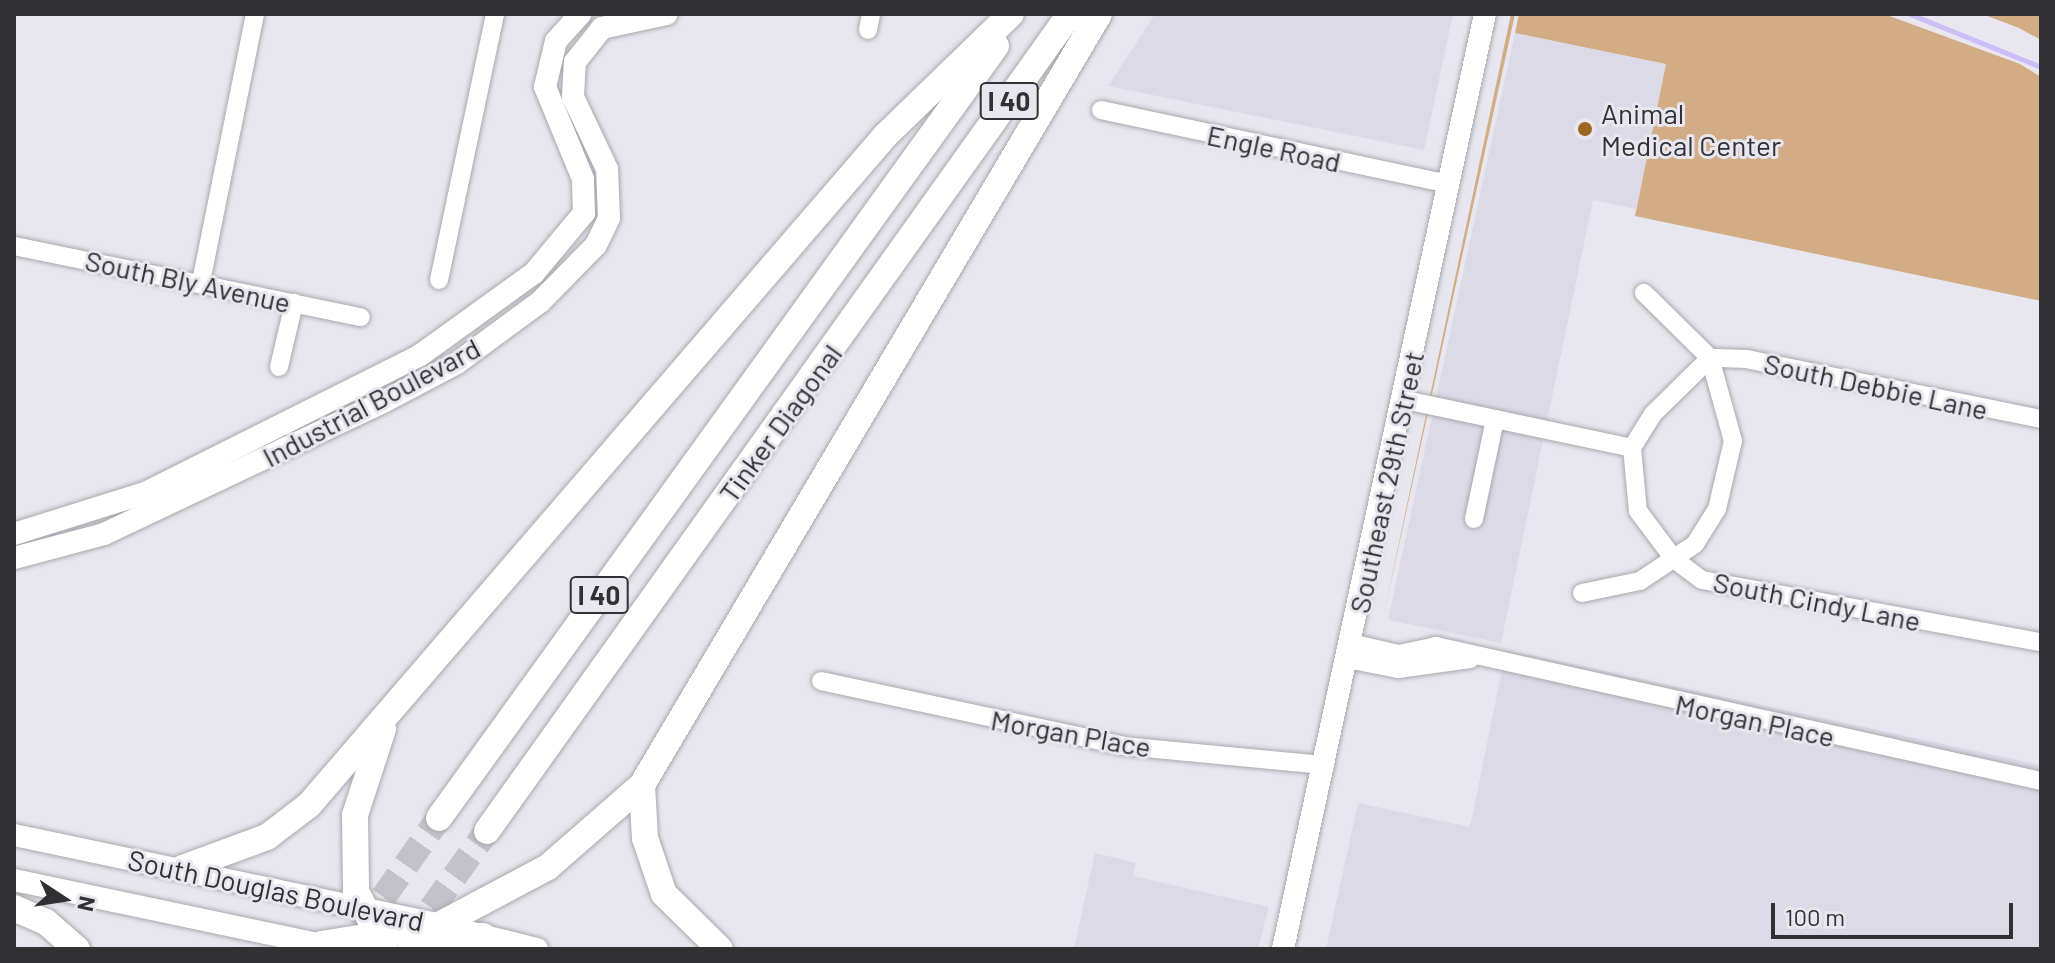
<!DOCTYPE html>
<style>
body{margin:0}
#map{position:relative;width:2055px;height:963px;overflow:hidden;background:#e8e6ee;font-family:Barlow,sans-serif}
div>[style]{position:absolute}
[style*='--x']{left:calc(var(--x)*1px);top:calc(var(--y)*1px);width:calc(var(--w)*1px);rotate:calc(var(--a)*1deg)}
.built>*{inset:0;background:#dddae8}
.green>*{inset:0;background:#d2ac84}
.stream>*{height:5px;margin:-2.5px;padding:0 2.5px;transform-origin:2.5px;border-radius:2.5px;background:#ccbcf8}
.highway-tunnel>*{height:26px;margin-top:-13px;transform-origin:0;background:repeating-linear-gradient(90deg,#c3c2c9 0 26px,transparent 0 39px)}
.roads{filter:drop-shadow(0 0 2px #a8a7ae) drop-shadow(0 0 2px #a8a7ae)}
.minor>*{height:18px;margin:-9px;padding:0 9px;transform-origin:9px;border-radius:9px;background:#fff}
.major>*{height:22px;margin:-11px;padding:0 11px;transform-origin:11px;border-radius:11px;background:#fff}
.highway>*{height:26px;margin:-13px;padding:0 13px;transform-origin:13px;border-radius:13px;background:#fff}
.dots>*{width:22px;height:22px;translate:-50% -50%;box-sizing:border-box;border:4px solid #e8e6ee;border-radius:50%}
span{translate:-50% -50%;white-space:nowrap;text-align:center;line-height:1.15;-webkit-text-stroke:6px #e8e6ee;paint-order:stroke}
.shield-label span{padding:2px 6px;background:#e8e6ee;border:2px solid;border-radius:6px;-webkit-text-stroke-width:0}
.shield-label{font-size:26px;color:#313134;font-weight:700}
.poi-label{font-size:28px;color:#313134}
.left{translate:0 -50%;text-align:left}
.street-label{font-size:28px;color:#313134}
.frame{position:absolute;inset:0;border:16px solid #313134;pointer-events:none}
.north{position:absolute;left:24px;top:859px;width:80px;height:80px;-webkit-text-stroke:6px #e8e6ee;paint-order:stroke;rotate:102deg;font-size:22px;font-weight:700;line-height:32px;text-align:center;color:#313134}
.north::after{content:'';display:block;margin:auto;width:28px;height:36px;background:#313134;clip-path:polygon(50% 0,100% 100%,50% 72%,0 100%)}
.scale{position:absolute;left:1771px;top:903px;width:242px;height:36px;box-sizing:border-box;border:4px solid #313134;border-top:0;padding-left:10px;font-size:24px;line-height:28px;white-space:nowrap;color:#313134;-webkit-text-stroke:6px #e8e6ee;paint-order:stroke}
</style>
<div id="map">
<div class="built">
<i style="clip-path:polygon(1155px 14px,1453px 14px,1424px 150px,1108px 86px)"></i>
<i style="clip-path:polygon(1515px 33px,1666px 64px,1636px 209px,1593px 200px,1501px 643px,1388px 620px)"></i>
<i style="clip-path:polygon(1506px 650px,2041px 765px,2041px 949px,1326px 949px,1358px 803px,1470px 827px)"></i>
<i style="clip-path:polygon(1095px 853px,1136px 863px,1133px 876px,1269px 907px,1258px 949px,1074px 949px)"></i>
</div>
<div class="green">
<i style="clip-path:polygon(1511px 14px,1515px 14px,1383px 618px)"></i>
<i style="clip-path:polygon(1519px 14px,1884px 14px,2020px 64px,2041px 77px,2041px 301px,1635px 216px,1666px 64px,1515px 33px)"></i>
<i style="clip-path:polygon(1982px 14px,2041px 14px,2041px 40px,2019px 28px)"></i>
</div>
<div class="stream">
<i style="--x:1910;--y:14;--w:141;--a:22"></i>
</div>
<div class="highway-tunnel">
<i style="--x:361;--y:929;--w:136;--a:-54.9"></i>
<i style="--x:409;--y:940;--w:134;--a:-54.4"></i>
</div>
<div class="roads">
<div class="minor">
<i style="--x:868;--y:30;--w:16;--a:-79"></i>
<i style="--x:1101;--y:110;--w:355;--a:12"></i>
<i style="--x:14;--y:246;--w:354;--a:11.6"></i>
<i style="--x:439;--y:280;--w:272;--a:-78.1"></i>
<i style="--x:201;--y:282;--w:273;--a:-78.6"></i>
<i style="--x:279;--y:367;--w:66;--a:-76.8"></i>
<i style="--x:1405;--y:400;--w:232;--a:11.9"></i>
<i style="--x:2041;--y:419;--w:300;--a:-168.5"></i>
<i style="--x:1747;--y:359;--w:37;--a:-178"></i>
<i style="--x:1710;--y:358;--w:80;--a:135.5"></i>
<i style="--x:1653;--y:414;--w:40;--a:122"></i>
<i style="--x:1632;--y:448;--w:63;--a:84.6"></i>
<i style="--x:1638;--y:511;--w:60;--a:53.1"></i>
<i style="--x:1674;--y:559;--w:35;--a:37"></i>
<i style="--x:1702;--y:580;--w:345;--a:10.4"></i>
<i style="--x:1474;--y:519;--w:102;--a:-78.1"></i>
<i style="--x:1582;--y:593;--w:59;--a:-11.7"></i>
<i style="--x:1640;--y:581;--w:66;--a:-33.9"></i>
<i style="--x:1695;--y:544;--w:41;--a:-57.8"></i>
<i style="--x:1717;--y:509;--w:70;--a:-76.8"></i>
<i style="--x:1733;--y:441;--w:86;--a:-105.5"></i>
<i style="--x:1710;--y:358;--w:93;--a:-135.4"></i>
<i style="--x:1351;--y:643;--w:49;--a:12.9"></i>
<i style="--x:1399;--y:654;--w:38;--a:-12"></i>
<i style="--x:1436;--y:646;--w:620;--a:12.58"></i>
<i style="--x:1347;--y:659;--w:52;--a:11.1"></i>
<i style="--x:1398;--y:669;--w:73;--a:-7.9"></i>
<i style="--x:821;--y:681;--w:309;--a:12.1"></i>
<i style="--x:1123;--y:746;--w:203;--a:5.4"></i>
</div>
<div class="major">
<i style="--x:14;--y:534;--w:137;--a:-17.4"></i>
<i style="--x:145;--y:493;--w:306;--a:-26.6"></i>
<i style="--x:419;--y:356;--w:142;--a:-35.8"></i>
<i style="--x:534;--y:273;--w:78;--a:-50.2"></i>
<i style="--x:584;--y:213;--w:34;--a:-92"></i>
<i style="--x:583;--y:179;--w:100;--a:-112.4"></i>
<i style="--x:545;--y:87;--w:47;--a:-76.6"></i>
<i style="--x:556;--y:41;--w:36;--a:-48"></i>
<i style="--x:14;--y:558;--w:93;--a:-14.9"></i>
<i style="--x:104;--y:534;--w:311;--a:-25.3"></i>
<i style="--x:385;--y:401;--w:81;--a:-27.8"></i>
<i style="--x:457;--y:363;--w:104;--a:-36.4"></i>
<i style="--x:541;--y:301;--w:78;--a:-45.5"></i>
<i style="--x:596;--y:245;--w:30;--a:-64"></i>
<i style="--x:609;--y:218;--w:49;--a:-92.3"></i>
<i style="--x:607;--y:169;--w:80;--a:-115.3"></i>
<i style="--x:573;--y:97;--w:35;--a:-87"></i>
<i style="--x:575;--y:62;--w:43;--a:-51.5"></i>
<i style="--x:602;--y:28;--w:66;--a:-12.2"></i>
<i style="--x:14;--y:835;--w:426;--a:11.9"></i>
<i style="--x:14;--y:880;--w:331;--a:11.9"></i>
<i style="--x:469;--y:932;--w:70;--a:14"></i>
<i style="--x:1283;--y:949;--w:957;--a:-77.81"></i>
</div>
<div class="highway">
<i style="--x:383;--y:729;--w:90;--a:108"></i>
<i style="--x:355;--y:815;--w:76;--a:89.2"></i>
<i style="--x:356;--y:891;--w:65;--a:63.4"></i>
<i style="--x:642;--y:785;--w:53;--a:86.8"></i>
<i style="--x:645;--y:838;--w:59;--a:71.3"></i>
<i style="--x:664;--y:894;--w:78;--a:44.5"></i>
<i style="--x:439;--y:818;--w:952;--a:-54.19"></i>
<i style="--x:487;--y:831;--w:1004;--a:-54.49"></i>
<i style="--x:183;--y:868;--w:90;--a:-20.3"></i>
<i style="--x:267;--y:837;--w:53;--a:-37.3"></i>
<i style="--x:309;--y:805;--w:883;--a:-49.27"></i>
<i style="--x:885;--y:136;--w:175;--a:-44.1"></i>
<i style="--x:14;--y:908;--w:35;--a:24"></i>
<i style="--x:46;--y:922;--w:41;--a:41.1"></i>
<i style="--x:321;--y:944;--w:120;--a:-9.1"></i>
<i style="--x:439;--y:925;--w:123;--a:-28"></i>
<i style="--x:548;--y:867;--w:125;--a:-41.1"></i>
<i style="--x:642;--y:785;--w:896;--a:-59.34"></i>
<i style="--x:411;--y:946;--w:73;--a:-7.9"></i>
</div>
</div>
<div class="dots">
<i style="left:1585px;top:129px;background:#9c6620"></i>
</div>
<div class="shield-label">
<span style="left:1009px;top:101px">I 40</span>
<span style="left:599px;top:595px">I 40</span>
</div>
<div class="poi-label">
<span class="left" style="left:1601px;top:129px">Animal<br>Medical Center</span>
</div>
<div class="street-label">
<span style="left:1274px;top:148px;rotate:12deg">Engle Road</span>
<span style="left:188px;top:281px;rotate:12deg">South Bly Avenue</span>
<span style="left:1876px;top:386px;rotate:12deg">South Debbie Lane</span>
<span style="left:371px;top:402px;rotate:-28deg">Industrial Boulevard</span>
<span style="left:780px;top:423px;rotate:-54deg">Tinker Diagonal</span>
<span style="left:1386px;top:482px;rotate:-78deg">Southeast 29th Street</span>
<span style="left:1817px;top:601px;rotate:11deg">South Cindy Lane</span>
<span style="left:1755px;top:720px;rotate:12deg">Morgan Place</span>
<span style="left:1071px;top:733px;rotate:10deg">Morgan Place</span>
<span style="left:276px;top:890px;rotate:12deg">South Douglas Boulevard</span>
</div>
<div class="frame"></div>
<div class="north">N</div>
<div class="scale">100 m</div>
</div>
